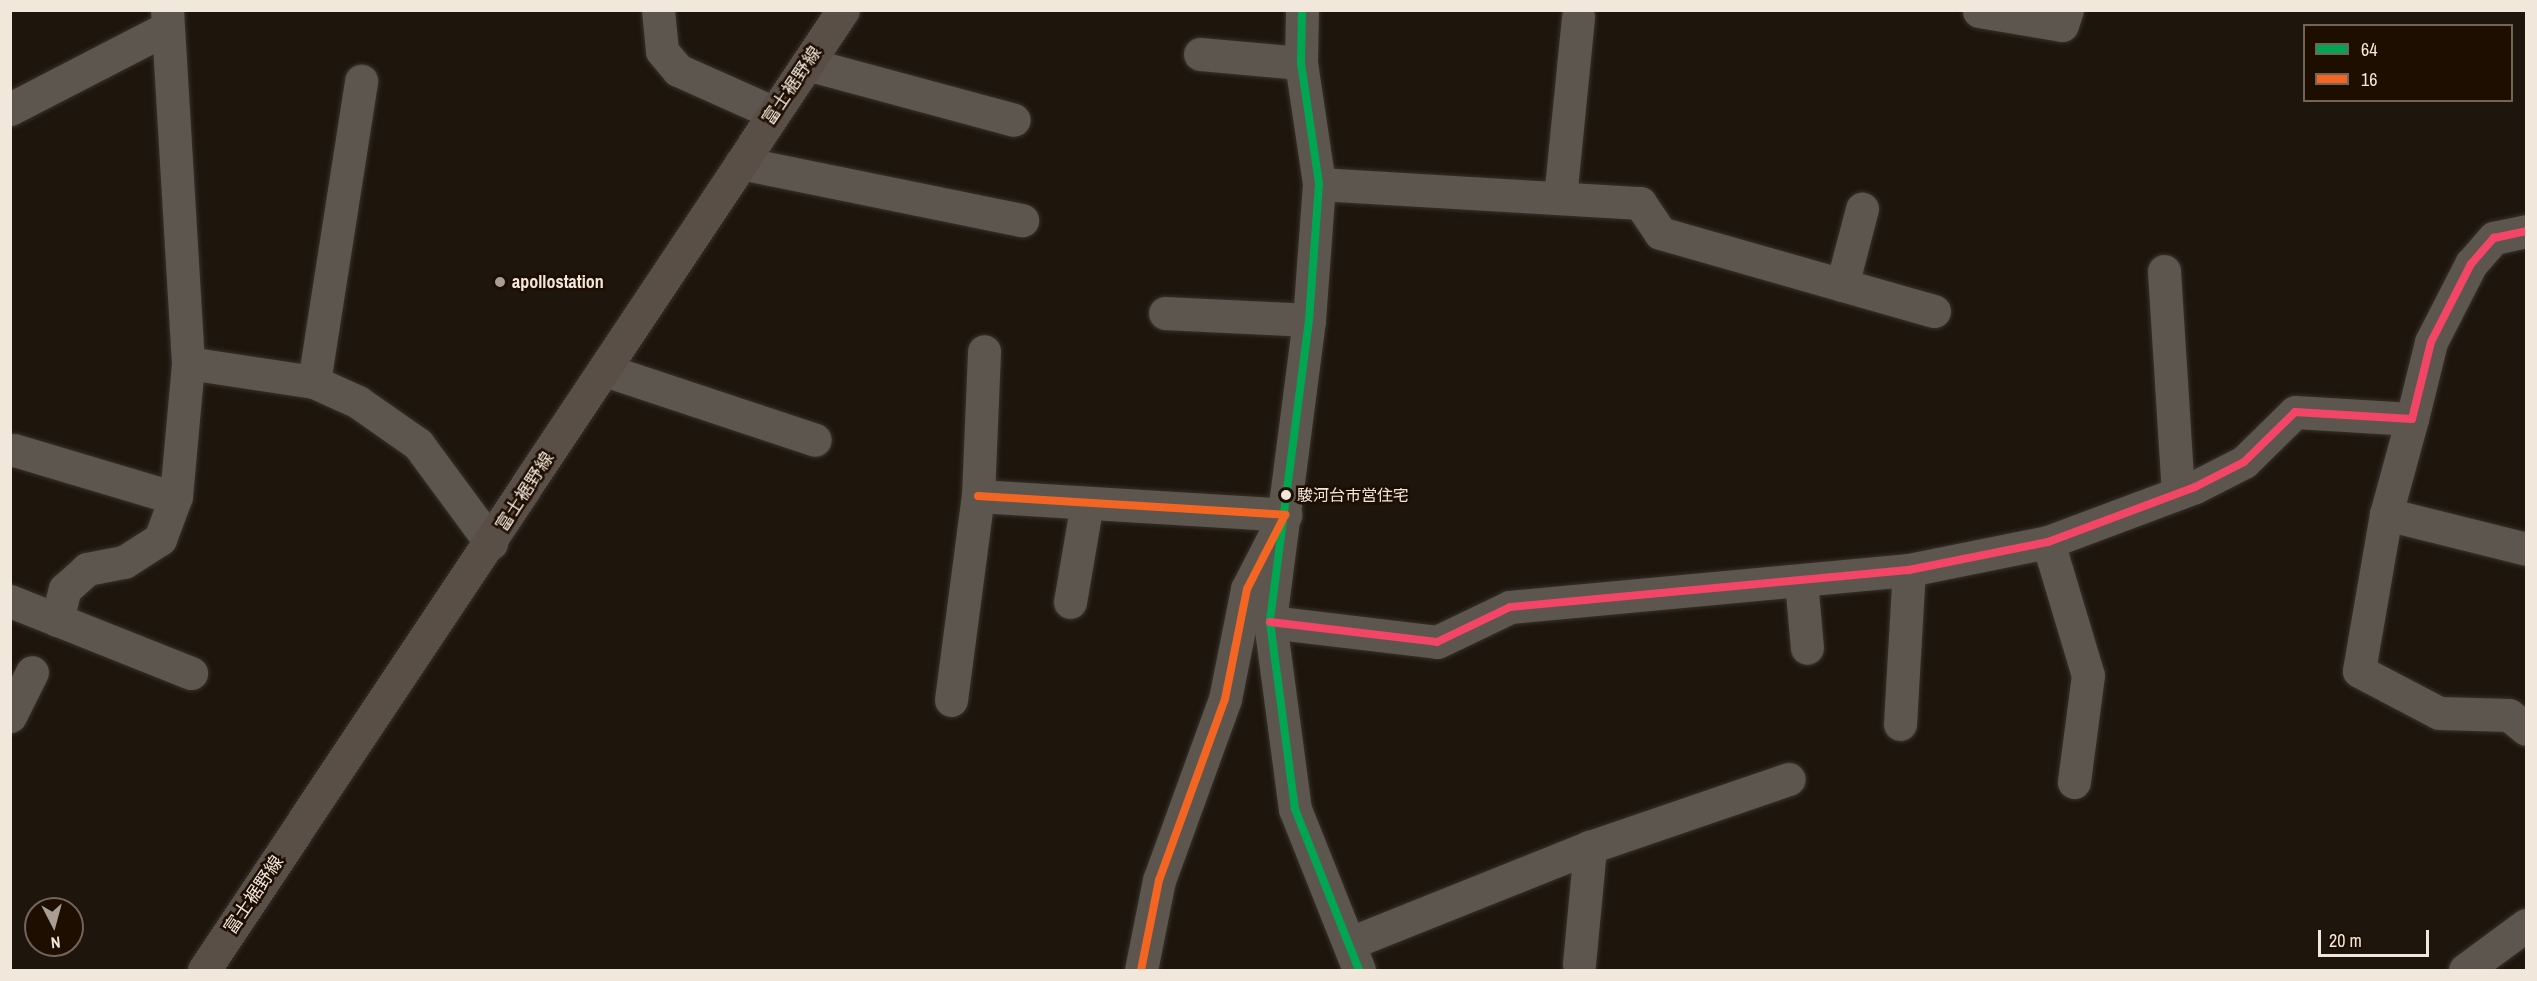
<!DOCTYPE html>
<meta charset="utf-8">
<style>
body{margin:0}
#map{position:relative;width:2537px;height:981px;overflow:hidden;background:#1e160d;font-family:"Archivo Narrow","Noto Sans JP",sans-serif}
div>[style]{position:absolute}
[style*='--x']{left:calc(var(--x)*1px);top:calc(var(--y)*1px);width:calc(var(--w)*1px);rotate:calc(var(--a)*1deg)}
.roads{filter:drop-shadow(0 0 2px #37302b) drop-shadow(0 0 2px #37302b)}
.minor>*{height:33px;margin:-16.5px;padding:0 16.5px;transform-origin:16.5px;border-radius:16.5px;background:#5c564e}
.major>*{height:33px;margin:-16.5px;padding:0 16.5px;transform-origin:16.5px;border-radius:16.5px;background:#5a4f47}
.bus-1>*{height:8px;margin:-4px;padding:0 4px;transform-origin:4px;border-radius:4px;background:#00a651}
.bus-2>*{height:8px;margin:-4px;padding:0 4px;transform-origin:4px;border-radius:4px;background:#f26522}
.bus-3>*{height:8px;margin:-4px;padding:0 4px;transform-origin:4px;border-radius:4px;background:#f34667}
.dots>*{width:16px;height:16px;translate:-50% -50%;box-sizing:border-box;border:3px solid #1d0e00;border-radius:50%}
span{translate:-50% -50%;white-space:nowrap;text-align:center;line-height:1.15;-webkit-text-stroke:5px #1d0e00;paint-order:stroke}
.bus-label{font-size:16px;color:#f2e7db}
.left{translate:0 -50%;text-align:left}
.street-label{font-size:18px;color:#f2e7db}
.poi-label{font-size:18px;color:#f2e7db;font-weight:700}
.frame{position:absolute;inset:0;border:12px solid #f2e7db;pointer-events:none}
.legend{position:absolute;left:2303px;top:24px;width:210px;height:78px;box-sizing:border-box;background:#1d0e00;border:2px solid #726558;margin:0;padding:8px 10px;list-style:none;font-size:18px;color:#f2e7db}
.legend li{display:flex;align-items:center;gap:12px;height:30px}
.legend b{width:30px;border:2px solid #726558}
.north{position:absolute;left:24px;top:897px;width:60px;height:60px;box-sizing:border-box;background:#1d0e00;border:2px solid #726558;border-radius:50%;rotate:174deg;font-size:16px;font-weight:700;line-height:24px;text-align:center;color:#f2e7db}
.north::after{content:'';display:block;margin:auto;width:21px;height:27px;background:#a89e93;clip-path:polygon(50% 0,100% 100%,50% 72%,0 100%)}
.scale{position:absolute;left:2318px;top:930px;width:111px;height:27px;box-sizing:border-box;border:3px solid #f2e7db;border-top:0;padding-left:8px;font-size:18px;line-height:21px;white-space:nowrap;color:#f2e7db;-webkit-text-stroke:4px #1d0e00;paint-order:stroke}
</style>
<div id="map">
<div class="roads">
<div class="minor">
<i style="--x:167;--y:10;--w:354;--a:86.6"></i>
<i style="--x:188;--y:363;--w:127;--a:8.6"></i>
<i style="--x:314;--y:382;--w:48;--a:24.4"></i>
<i style="--x:358;--y:402;--w:73;--a:35"></i>
<i style="--x:418;--y:444;--w:123;--a:53.6"></i>
<i style="--x:658;--y:10;--w:41;--a:84.4"></i>
<i style="--x:662;--y:51;--w:25;--a:50"></i>
<i style="--x:678;--y:70;--w:105;--a:24.1"></i>
<i style="--x:1302;--y:10;--w:53;--a:91.1"></i>
<i style="--x:1301;--y:63;--w:122;--a:81.5"></i>
<i style="--x:1319;--y:184;--w:136;--a:94.2"></i>
<i style="--x:1309;--y:320;--w:305;--a:97.4"></i>
<i style="--x:1270;--y:622;--w:189;--a:82.4"></i>
<i style="--x:1295;--y:809;--w:173;--a:68.3"></i>
<i style="--x:1979;--y:11;--w:84;--a:9.6"></i>
<i style="--x:2062;--y:25;--w:16;--a:-72"></i>
<i style="--x:1200;--y:54;--w:101;--a:5.1"></i>
<i style="--x:807;--y:64;--w:214;--a:15.1"></i>
<i style="--x:10;--y:109;--w:177;--a:-27.3"></i>
<i style="--x:741;--y:163;--w:287;--a:11.5"></i>
<i style="--x:1319;--y:184;--w:322;--a:3.4"></i>
<i style="--x:1640;--y:203;--w:36;--a:56"></i>
<i style="--x:1660;--y:233;--w:285;--a:15.9"></i>
<i style="--x:1560;--y:198;--w:182;--a:-84.3"></i>
<i style="--x:2164;--y:271;--w:221;--a:86.4"></i>
<i style="--x:1842;--y:285;--w:79;--a:-75.3"></i>
<i style="--x:1165;--y:313;--w:144;--a:2.8"></i>
<i style="--x:605;--y:370;--w:221;--a:18.4"></i>
<i style="--x:314;--y:382;--w:305;--a:-81.1"></i>
<i style="--x:2412;--y:419;--w:98;--a:105.3"></i>
<i style="--x:2386;--y:514;--w:159;--a:99.8"></i>
<i style="--x:2359;--y:671;--w:90;--a:27.7"></i>
<i style="--x:2439;--y:713;--w:70;--a:1.6"></i>
<i style="--x:2509;--y:715;--w:22;--a:39"></i>
<i style="--x:14;--y:450;--w:168;--a:16.6"></i>
<i style="--x:978;--y:496;--w:308;--a:3.5"></i>
<i style="--x:1285;--y:515;--w:83;--a:117.2"></i>
<i style="--x:1247;--y:589;--w:112;--a:101.3"></i>
<i style="--x:1225;--y:699;--w:193;--a:110"></i>
<i style="--x:1159;--y:880;--w:92;--a:101.3"></i>
<i style="--x:2386;--y:514;--w:144;--a:14"></i>
<i style="--x:2048;--y:542;--w:139;--a:73.3"></i>
<i style="--x:2088;--y:675;--w:108;--a:97.5"></i>
<i style="--x:1801;--y:581;--w:67;--a:84.9"></i>
<i style="--x:10;--y:601;--w:195;--a:21.7"></i>
<i style="--x:1070;--y:602;--w:100;--a:-80.3"></i>
<i style="--x:57;--y:620;--w:32;--a:-76"></i>
<i style="--x:65;--y:589;--w:30;--a:-42"></i>
<i style="--x:87;--y:569;--w:38;--a:-11"></i>
<i style="--x:124;--y:562;--w:43;--a:-32.6"></i>
<i style="--x:160;--y:539;--w:46;--a:-69.6"></i>
<i style="--x:176;--y:496;--w:134;--a:-84.8"></i>
<i style="--x:1270;--y:622;--w:168;--a:6.8"></i>
<i style="--x:1437;--y:642;--w:81;--a:-25.6"></i>
<i style="--x:1510;--y:607;--w:401;--a:-5.3"></i>
<i style="--x:1909;--y:570;--w:142;--a:-11.4"></i>
<i style="--x:2048;--y:542;--w:157;--a:-20.5"></i>
<i style="--x:2195;--y:487;--w:55;--a:-27"></i>
<i style="--x:2244;--y:462;--w:71;--a:-44.4"></i>
<i style="--x:2295;--y:412;--w:117;--a:3.4"></i>
<i style="--x:2412;--y:419;--w:79;--a:-76.1"></i>
<i style="--x:2431;--y:342;--w:88;--a:-62.9"></i>
<i style="--x:2471;--y:264;--w:35;--a:-49"></i>
<i style="--x:2494;--y:238;--w:33;--a:-12"></i>
<i style="--x:951;--y:700;--w:206;--a:-82.5"></i>
<i style="--x:978;--y:496;--w:145;--a:-87.6"></i>
<i style="--x:10;--y:716;--w:49;--a:-63.4"></i>
<i style="--x:1900;--y:724;--w:154;--a:-86.7"></i>
<i style="--x:1350;--y:943;--w:258;--a:-21.8"></i>
<i style="--x:1590;--y:847;--w:210;--a:-18.9"></i>
<i style="--x:1579;--y:964;--w:118;--a:-84.6"></i>
<i style="--x:2465;--y:970;--w:76;--a:-36.4"></i>
</div>
<div class="major">
<i style="--x:204;--y:970;--w:1153;--a:-56.35"></i>
</div>
</div>
<div class="bus-1">
<i style="--x:1302;--y:10;--w:53;--a:91.1"></i>
<i style="--x:1301;--y:63;--w:122;--a:81.5"></i>
<i style="--x:1319;--y:184;--w:136;--a:94.2"></i>
<i style="--x:1309;--y:320;--w:305;--a:97.4"></i>
<i style="--x:1270;--y:622;--w:189;--a:82.4"></i>
<i style="--x:1295;--y:809;--w:173;--a:68.3"></i>
</div>
<div class="bus-2">
<i style="--x:978;--y:496;--w:308;--a:3.5"></i>
<i style="--x:1285;--y:515;--w:83;--a:117.2"></i>
<i style="--x:1247;--y:589;--w:112;--a:101.3"></i>
<i style="--x:1225;--y:699;--w:193;--a:110"></i>
<i style="--x:1159;--y:880;--w:92;--a:101.3"></i>
</div>
<div class="bus-3">
<i style="--x:1270;--y:622;--w:168;--a:6.8"></i>
<i style="--x:1437;--y:642;--w:81;--a:-25.6"></i>
<i style="--x:1510;--y:607;--w:401;--a:-5.3"></i>
<i style="--x:1909;--y:570;--w:142;--a:-11.4"></i>
<i style="--x:2048;--y:542;--w:157;--a:-20.5"></i>
<i style="--x:2195;--y:487;--w:55;--a:-27"></i>
<i style="--x:2244;--y:462;--w:71;--a:-44.4"></i>
<i style="--x:2295;--y:412;--w:117;--a:3.4"></i>
<i style="--x:2412;--y:419;--w:79;--a:-76.1"></i>
<i style="--x:2431;--y:342;--w:88;--a:-62.9"></i>
<i style="--x:2471;--y:264;--w:35;--a:-49"></i>
<i style="--x:2494;--y:238;--w:33;--a:-12"></i>
</div>
<div class="dots">
<i style="left:500px;top:282px;background:#a89e93"></i>
<i style="left:1286px;top:495px;background:#f2e7db"></i>
</div>
<div class="bus-label">
<span class="left" style="left:1297px;top:495px">駿河台市営住宅</span>
</div>
<div class="street-label">
<span style="left:792px;top:86px;rotate:-56deg">富士裾野線</span>
<span style="left:525px;top:492px;rotate:-57deg">富士裾野線</span>
<span style="left:254px;top:895px;rotate:-56deg">富士裾野線</span>
</div>
<div class="poi-label">
<span class="left" style="left:512px;top:282px">apollostation</span>
</div>
<div class="frame"></div>
<ul class="legend">
<li><b style="height:8px;background:#00a651"></b>64</li>
<li><b style="height:8px;background:#f26522"></b>16</li>
</ul>
<div class="north">N</div>
<div class="scale">20 m</div>
</div>
